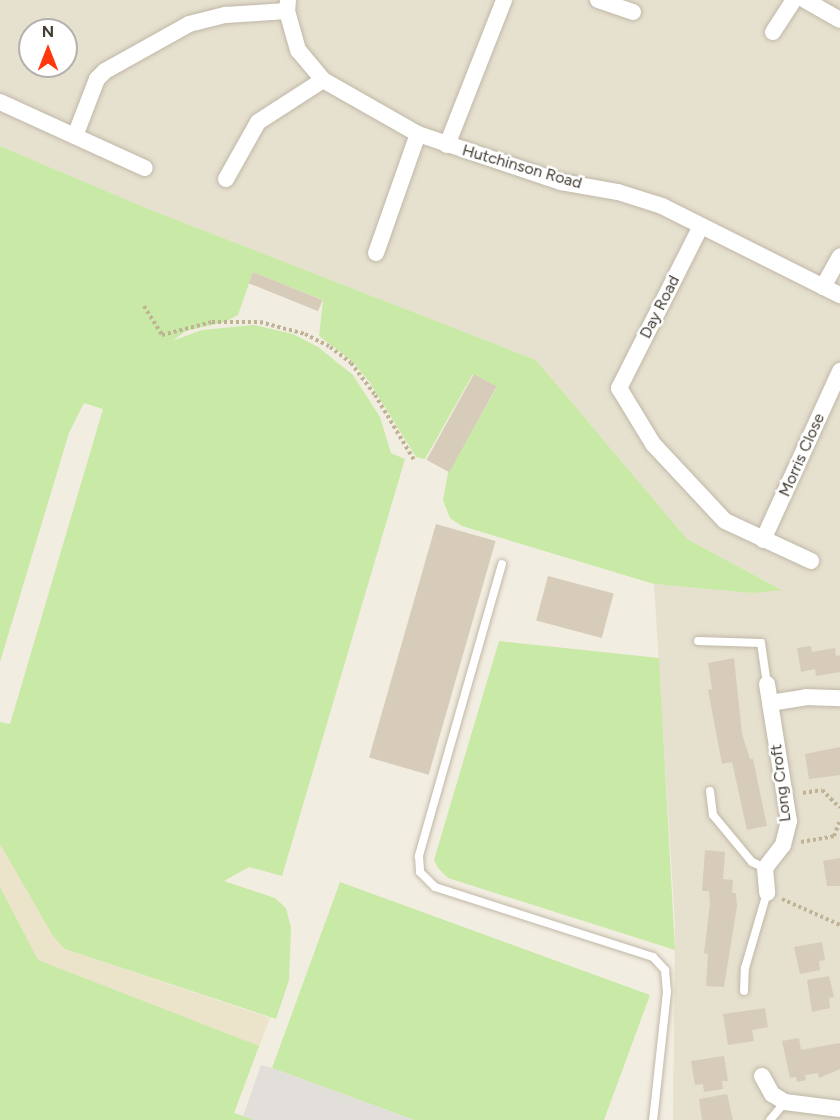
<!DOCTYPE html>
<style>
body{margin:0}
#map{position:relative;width:840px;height:1120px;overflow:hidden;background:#f2ede1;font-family:Figtree,sans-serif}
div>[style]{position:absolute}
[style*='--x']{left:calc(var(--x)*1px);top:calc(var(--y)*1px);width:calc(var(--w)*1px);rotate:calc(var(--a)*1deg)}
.residential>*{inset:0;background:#e6e0cf}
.education>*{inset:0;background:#ece4ca}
.green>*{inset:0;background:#c9e9a7}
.parking>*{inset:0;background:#e2dfdb}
.building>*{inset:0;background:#d7ccb9;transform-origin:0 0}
.path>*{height:4px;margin-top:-2px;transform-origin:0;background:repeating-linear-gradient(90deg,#c0b294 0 3px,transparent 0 6px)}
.roads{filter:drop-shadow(0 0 2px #c0b8a7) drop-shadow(0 0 2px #c0b8a7)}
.service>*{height:8px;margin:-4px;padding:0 4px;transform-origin:4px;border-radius:4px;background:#fff}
.minor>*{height:16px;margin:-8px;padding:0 8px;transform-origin:8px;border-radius:8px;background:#fff}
span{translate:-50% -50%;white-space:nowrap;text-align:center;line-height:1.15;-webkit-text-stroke:5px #fff;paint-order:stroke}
.street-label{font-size:16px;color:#433d32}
.north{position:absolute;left:18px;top:18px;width:60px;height:60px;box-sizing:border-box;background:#fff;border:2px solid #b4b1ad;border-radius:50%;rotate:0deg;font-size:16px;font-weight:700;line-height:24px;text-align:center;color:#433d32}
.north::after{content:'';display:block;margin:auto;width:21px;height:27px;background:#ff380b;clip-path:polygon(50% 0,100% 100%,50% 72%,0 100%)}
</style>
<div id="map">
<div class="residential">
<i style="clip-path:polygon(evenodd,0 0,840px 0,840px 1120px,673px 1120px,675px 924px,654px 584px,752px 593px,781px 589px,687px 539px,536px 360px,146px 208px,0 146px,0 0,30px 30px,66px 30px,66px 66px,30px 66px,30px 30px)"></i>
</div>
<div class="education">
<i style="clip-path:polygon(0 842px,65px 949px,270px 1018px,231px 1120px,0 1120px)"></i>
</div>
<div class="green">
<i style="clip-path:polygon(0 146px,146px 208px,536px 360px,687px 539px,782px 590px,752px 593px,654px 584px,462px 526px,450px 518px,443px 500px,448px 473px,497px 387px,473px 374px,425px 459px,416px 457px,370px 383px,352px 361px,319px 336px,323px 300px,253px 272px,238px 315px,225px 322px,186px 331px,172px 341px,202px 330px,254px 325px,293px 334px,318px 347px,353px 375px,380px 417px,391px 453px,405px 459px,282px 876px,249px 867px,224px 881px,275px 898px,286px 908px,291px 928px,289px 980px,276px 1019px,65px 949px,53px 936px,0 844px,0 722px,10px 724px,103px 409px,84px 403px,69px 433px,0 662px)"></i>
<i style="clip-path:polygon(499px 641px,659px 658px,675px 950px,448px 878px,438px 868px,434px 860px)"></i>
<i style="clip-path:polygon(340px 882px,650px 995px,604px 1120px,414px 1120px,272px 1068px)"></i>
<i style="clip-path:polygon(0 887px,38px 960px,259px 1046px,234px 1113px,255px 1120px,0 1120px)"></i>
</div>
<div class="parking">
<i style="clip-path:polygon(261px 1065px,272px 1068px,414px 1120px,255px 1120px,243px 1116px)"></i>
</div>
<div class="building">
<i style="left:253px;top:272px;width:75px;height:12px;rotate:22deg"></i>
<i style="left:474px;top:374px;width:26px;height:98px;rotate:29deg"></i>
<i style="left:436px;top:524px;width:62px;height:243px;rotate:16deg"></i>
<i style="left:548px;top:576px;width:68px;height:46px;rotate:15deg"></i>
<i style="clip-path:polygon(811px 646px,812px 652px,835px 648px,836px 656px,840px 655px,840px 672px,816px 676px,815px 669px,801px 672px,797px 648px)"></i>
<i style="clip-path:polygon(734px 658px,742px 734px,750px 759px,753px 759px,767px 826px,747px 830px,732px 762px,722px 764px,708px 690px,712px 689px,708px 663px)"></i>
<i style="clip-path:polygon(840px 747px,840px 775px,809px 779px,805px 754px)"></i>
<i style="clip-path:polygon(705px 850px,725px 852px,723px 879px,733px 880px,732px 893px,736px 893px,737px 906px,724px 987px,706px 986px,708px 954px,704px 953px,710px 904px,709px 891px,702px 891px)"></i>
<i style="clip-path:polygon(840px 858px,840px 886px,827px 886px,823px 861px)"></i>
<i style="clip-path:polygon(822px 942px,825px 960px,819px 961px,820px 970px,800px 974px,794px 947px)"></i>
<i style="clip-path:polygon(829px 976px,834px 997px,829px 998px,830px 1008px,812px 1012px,807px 980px)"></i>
<i style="clip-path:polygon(765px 1008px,768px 1027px,752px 1030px,754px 1041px,728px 1045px,723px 1014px)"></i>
<i style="clip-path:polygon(799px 1038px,801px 1050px,840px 1043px,840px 1069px,819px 1078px,818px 1073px,805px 1075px,806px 1080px,797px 1082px,796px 1077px,790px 1078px,782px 1041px)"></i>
<i style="clip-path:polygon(724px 1056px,728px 1081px,722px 1081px,723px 1089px,704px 1092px,703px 1084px,695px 1085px,691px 1061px)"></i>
<i style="clip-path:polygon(727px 1094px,733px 1120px,702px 1120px,699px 1099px)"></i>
</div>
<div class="path">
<i style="--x:144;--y:306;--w:34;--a:58"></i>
<i style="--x:162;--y:335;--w:52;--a:-14.6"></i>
<i style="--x:212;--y:322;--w:48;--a:0"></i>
<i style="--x:260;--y:322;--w:47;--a:14.9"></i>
<i style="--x:305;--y:334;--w:28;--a:27"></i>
<i style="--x:330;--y:347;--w:26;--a:37"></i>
<i style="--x:351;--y:363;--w:40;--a:53"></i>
<i style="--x:375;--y:395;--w:76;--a:59"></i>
<i style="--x:803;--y:793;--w:19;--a:-9"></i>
<i style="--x:822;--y:790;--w:25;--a:45"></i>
<i style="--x:801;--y:842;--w:34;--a:-10"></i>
<i style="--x:834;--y:836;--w:17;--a:-69"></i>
<i style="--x:782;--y:899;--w:64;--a:24.1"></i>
</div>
<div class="roads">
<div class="service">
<i style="--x:502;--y:564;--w:304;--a:105.9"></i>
<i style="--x:419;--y:856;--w:16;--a:86"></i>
<i style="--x:420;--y:872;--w:21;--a:45"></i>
<i style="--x:435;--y:887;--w:229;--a:17.8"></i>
<i style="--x:653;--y:957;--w:18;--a:47"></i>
<i style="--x:665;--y:970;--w:22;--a:85"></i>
<i style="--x:667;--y:992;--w:129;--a:96.2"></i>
<i style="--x:698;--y:641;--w:63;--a:1.8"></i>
<i style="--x:761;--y:643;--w:41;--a:81.7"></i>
<i style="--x:710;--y:791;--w:24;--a:83"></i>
<i style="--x:713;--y:815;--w:61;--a:50.3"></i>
<i style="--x:752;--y:862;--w:14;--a:25"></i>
<i style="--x:744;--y:991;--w:23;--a:-88"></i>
<i style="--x:745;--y:968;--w:78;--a:-73.7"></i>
<i style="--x:770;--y:1120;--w:23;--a:-50"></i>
</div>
<div class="minor">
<i style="--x:288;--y:0;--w:11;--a:95"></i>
<i style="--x:287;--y:11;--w:41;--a:74.2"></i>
<i style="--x:298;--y:50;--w:39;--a:50"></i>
<i style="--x:323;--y:80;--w:109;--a:29.6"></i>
<i style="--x:418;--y:134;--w:151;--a:18.6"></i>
<i style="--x:561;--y:182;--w:58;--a:10"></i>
<i style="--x:618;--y:192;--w:46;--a:17.7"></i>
<i style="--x:662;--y:206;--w:199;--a:26.6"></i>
<i style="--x:598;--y:0;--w:37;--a:19"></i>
<i style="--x:805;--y:0;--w:40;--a:29.7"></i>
<i style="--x:773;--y:32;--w:38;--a:-57"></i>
<i style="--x:0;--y:102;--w:159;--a:24.5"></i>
<i style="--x:75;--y:136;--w:61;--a:-68.9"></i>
<i style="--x:97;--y:79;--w:11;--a:-45"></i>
<i style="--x:105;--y:71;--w:96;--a:-29.2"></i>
<i style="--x:189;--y:24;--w:38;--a:-14"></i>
<i style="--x:226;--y:15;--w:61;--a:-3.8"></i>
<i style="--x:447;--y:145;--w:156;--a:-68.5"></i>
<i style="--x:226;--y:179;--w:65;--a:-60.7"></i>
<i style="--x:258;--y:122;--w:77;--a:-32.9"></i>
<i style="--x:701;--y:226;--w:182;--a:116.8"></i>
<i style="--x:619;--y:388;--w:66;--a:58.7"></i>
<i style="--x:653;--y:444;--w:105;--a:46.9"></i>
<i style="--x:725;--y:521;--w:95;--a:24.9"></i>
<i style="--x:376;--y:253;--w:126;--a:-70.6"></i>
<i style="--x:823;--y:287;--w:35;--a:-61"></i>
<i style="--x:763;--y:540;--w:186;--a:-65.5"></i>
<i style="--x:767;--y:684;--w:139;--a:80.9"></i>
<i style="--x:789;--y:821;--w:25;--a:104"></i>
<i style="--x:783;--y:845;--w:29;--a:128"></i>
<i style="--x:765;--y:868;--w:25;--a:85"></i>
<i style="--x:770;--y:703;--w:36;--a:-9"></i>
<i style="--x:806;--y:697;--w:34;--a:2"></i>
<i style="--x:762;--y:1076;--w:21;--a:61"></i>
<i style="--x:772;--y:1094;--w:15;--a:32"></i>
<i style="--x:785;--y:1102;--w:55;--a:7.3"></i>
</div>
</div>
<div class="street-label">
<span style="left:522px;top:167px;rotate:16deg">Hutchinson Road</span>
<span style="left:660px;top:307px;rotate:-63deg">Day Road</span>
<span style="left:802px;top:455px;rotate:-66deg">Morris Close</span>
<span style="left:781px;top:783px;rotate:-97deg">Long Croft</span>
</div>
<div class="north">N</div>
</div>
